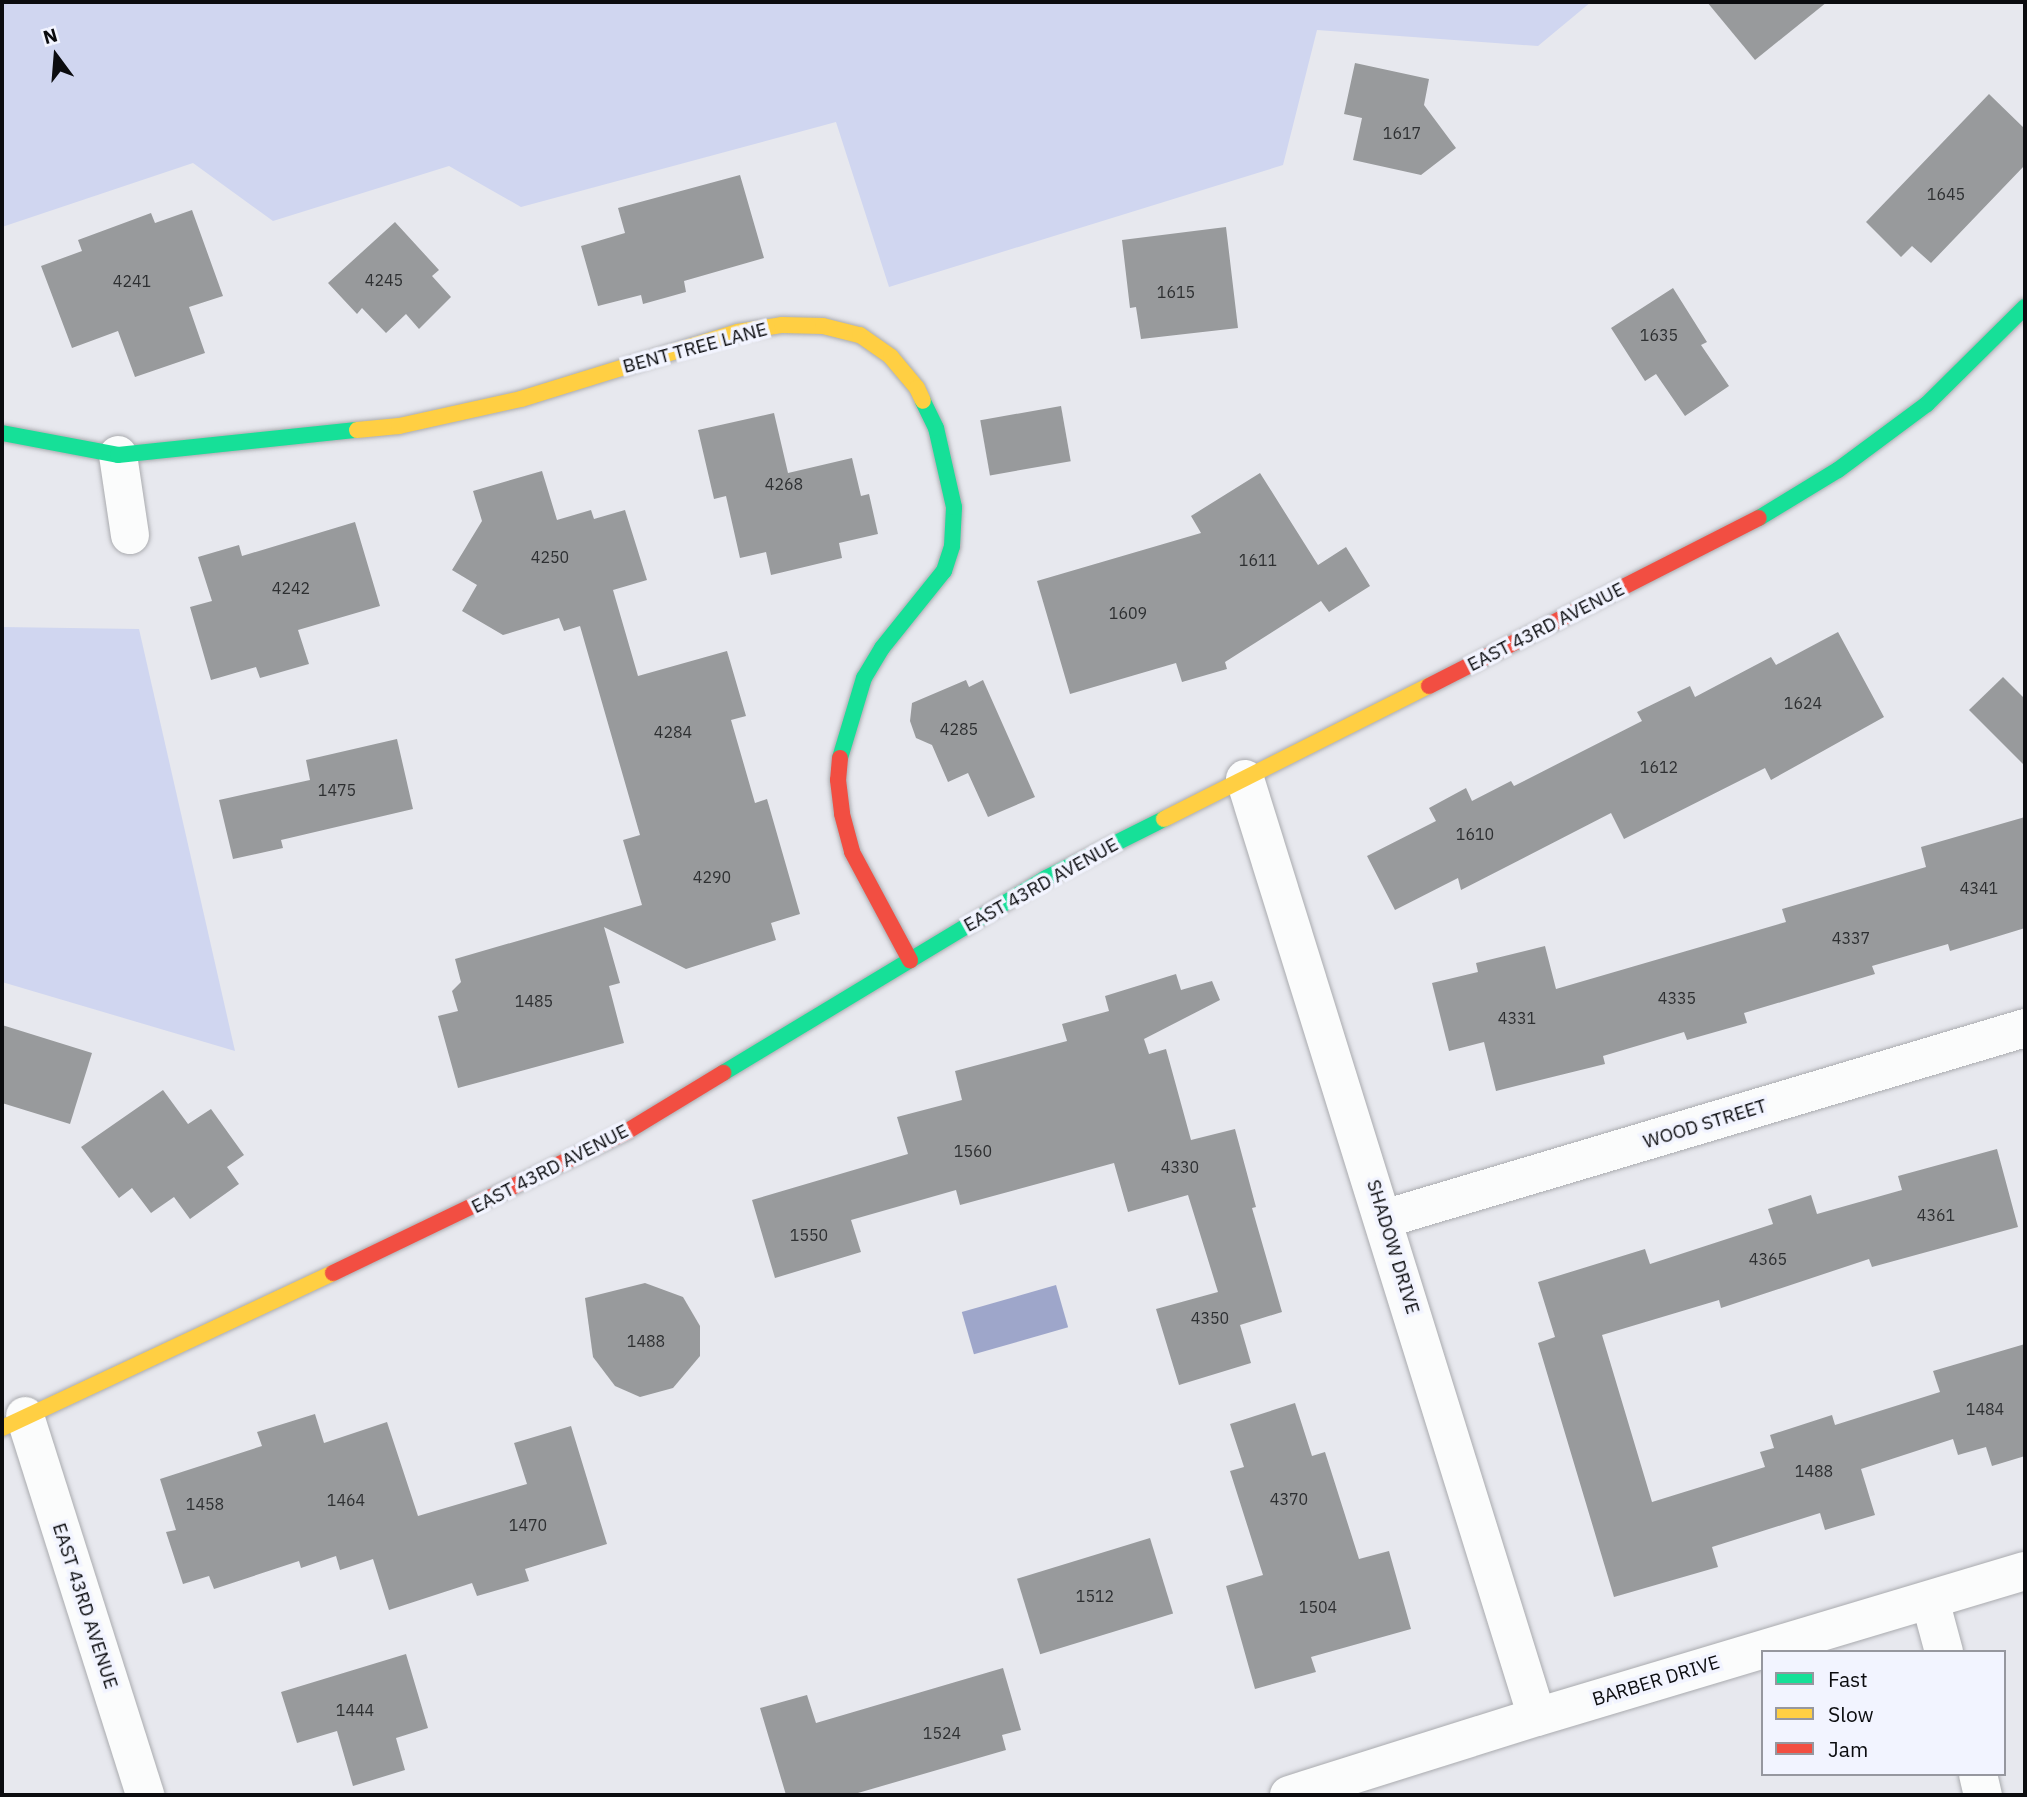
<!DOCTYPE html>
<style>
body{margin:0}
#map{position:relative;width:2027px;height:1797px;overflow:hidden;background:#e7e8ee;font-family:"IBM Plex Sans",sans-serif}
div>[style]{position:absolute}
[style*='--x']{left:calc(var(--x)*1px);top:calc(var(--y)*1px);width:calc(var(--w)*1px);rotate:calc(var(--a)*1deg)}
.green>*{inset:0;background:#d0d6f0}
.water>*{inset:0;background:#9ea6ca;transform-origin:0 0}
.building>*{inset:0;background:#989a9c;transform-origin:0 0}
.roads{filter:drop-shadow(0 0 2px #aaabaf) drop-shadow(0 0 2px #aaabaf)}
.street>*{height:38px;margin:-19px;padding:0 19px;transform-origin:19px;border-radius:19px;background:#fbfcfc}
.fast>*{height:16px;margin:-8px;padding:0 8px;transform-origin:8px;border-radius:8px;background:#16e098}
.slow>*{height:16px;margin:-8px;padding:0 8px;transform-origin:8px;border-radius:8px;background:#ffcf43}
.jam>*{height:16px;margin:-8px;padding:0 8px;transform-origin:8px;border-radius:8px;background:#f24e42}
span{translate:-50% -50%;white-space:nowrap;text-align:center;line-height:1.15;-webkit-text-stroke:7px #f2f4ff;paint-order:stroke}
.number-label{font-size:16px;color:#2e3032}
.number-label span{-webkit-text-stroke-width:0}
.street-label{font-size:19px;color:#0b0c0f}
.frame{position:absolute;inset:0;border:4px solid #0b0c0f;pointer-events:none}
.legend{position:absolute;left:1761px;top:1650px;width:245px;height:126px;box-sizing:border-box;background:#f2f4ff;border:2px solid #96979f;margin:0;padding:9px 12px;list-style:none;font-size:21px;color:#0b0c0f}
.legend li{display:flex;align-items:center;gap:14px;height:35px}
.legend b{width:35px;border:2px solid #96979f}
.north{position:absolute;left:21px;top:21px;width:70px;height:70px;-webkit-text-stroke:5px #f2f4ff;paint-order:stroke;rotate:344deg;font-size:19px;font-weight:700;line-height:28px;text-align:center;color:#0b0c0f}
.north::after{content:'';display:block;margin:auto;width:24px;height:32px;background:#0b0c0f;clip-path:polygon(50% 0,100% 100%,50% 72%,0 100%)}
</style>
<div id="map">
<div class="green">
<i style="clip-path:polygon(2px 2px,1591px 2px,1538px 46px,1317px 30px,1283px 165px,889px 287px,836px 122px,521px 207px,449px 166px,273px 221px,193px 163px,2px 227px)"></i>
<i style="clip-path:polygon(2px 627px,139px 629px,235px 1051px,2px 982px)"></i>
</div>
<div class="water">
<i style="left:1056px;top:1285px;width:44px;height:98px;rotate:74deg"></i>
</div>
<div class="building">
<i style="clip-path:polygon(1707px 2px,1827px 2px,1755px 60px)"></i>
<i style="clip-path:polygon(1355px 63px,1429px 79px,1424px 105px,1456px 148px,1421px 175px,1353px 160px,1362px 118px,1344px 114px)"></i>
<i style="clip-path:polygon(1989px 94px,2025px 129px,2025px 165px,1931px 263px,1912px 246px,1901px 257px,1866px 222px)"></i>
<i style="clip-path:polygon(740px 175px,764px 258px,684px 281px,686px 292px,643px 304px,641px 295px,598px 306px,581px 246px,625px 233px,618px 208px)"></i>
<i style="clip-path:polygon(192px 210px,223px 296px,189px 307px,205px 353px,135px 377px,118px 331px,72px 348px,41px 266px,82px 251px,78px 240px,151px 213px,155px 223px)"></i>
<i style="clip-path:polygon(395px 222px,439px 270px,432px 276px,451px 297px,419px 329px,406px 314px,386px 333px,362px 308px,357px 314px,328px 283px)"></i>
<i style="clip-path:polygon(1226px 227px,1238px 328px,1141px 339px,1136px 307px,1130px 308px,1122px 240px)"></i>
<i style="clip-path:polygon(1673px 288px,1707px 342px,1701px 345px,1729px 386px,1685px 416px,1656px 374px,1645px 381px,1611px 328px)"></i>
<i style="left:1061px;top:406px;width:56px;height:82px;rotate:80deg"></i>
<i style="clip-path:polygon(774px 413px,788px 473px,852px 458px,861px 496px,869px 494px,878px 534px,839px 543px,842px 558px,771px 575px,766px 552px,740px 558px,726px 496px,714px 499px,698px 430px)"></i>
<i style="clip-path:polygon(542px 471px,557px 520px,591px 510px,594px 519px,625px 510px,647px 580px,613px 590px,638px 676px,727px 651px,746px 716px,731px 720px,755px 803px,767px 799px,800px 914px,771px 923px,776px 940px,686px 969px,604px 927px,620px 983px,609px 986px,624px 1043px,458px 1088px,438px 1016px,458px 1011px,452px 991px,461px 982px,455px 959px,642px 905px,623px 840px,640px 835px,580px 626px,564px 631px,559px 618px,503px 635px,462px 611px,477px 585px,452px 570px,482px 521px,473px 491px)"></i>
<i style="clip-path:polygon(1260px 473px,1318px 565px,1346px 547px,1370px 586px,1329px 612px,1321px 601px,1225px 662px,1227px 669px,1182px 682px,1176px 663px,1070px 694px,1037px 581px,1201px 533px,1191px 516px)"></i>
<i style="clip-path:polygon(355px 522px,380px 606px,298px 630px,309px 664px,260px 678px,256px 667px,211px 680px,190px 607px,212px 601px,198px 557px,239px 545px,242px 556px)"></i>
<i style="clip-path:polygon(1838px 632px,1884px 717px,1771px 780px,1765px 768px,1624px 839px,1611px 813px,1461px 890px,1458px 878px,1395px 910px,1367px 856px,1436px 821px,1429px 808px,1466px 788px,1472px 801px,1511px 781px,1514px 786px,1642px 721px,1637px 712px,1690px 686px,1695px 697px,1771px 657px,1776px 665px)"></i>
<i style="clip-path:polygon(2003px 677px,2025px 699px,2025px 766px,1969px 710px)"></i>
<i style="clip-path:polygon(966px 680px,969px 687px,983px 680px,1035px 797px,988px 817px,968px 773px,948px 782px,932px 745px,916px 738px,910px 721px,912px 703px)"></i>
<i style="clip-path:polygon(397px 739px,413px 809px,281px 840px,283px 848px,233px 859px,219px 800px,310px 780px,306px 760px)"></i>
<i style="clip-path:polygon(2025px 817px,2025px 928px,1950px 951px,1948px 944px,1872px 966px,1875px 974px,1744px 1013px,1747px 1023px,1687px 1040px,1684px 1032px,1603px 1056px,1605px 1064px,1496px 1091px,1484px 1042px,1449px 1051px,1432px 983px,1478px 972px,1476px 963px,1545px 946px,1556px 989px,1786px 922px,1782px 909px,1926px 867px,1921px 847px)"></i>
<i style="clip-path:polygon(1176px 974px,1181px 990px,1212px 981px,1220px 1000px,1144px 1039px,1149px 1054px,1166px 1049px,1191px 1140px,1235px 1129px,1256px 1207px,1252px 1208px,1282px 1312px,1240px 1325px,1251px 1363px,1179px 1385px,1156px 1309px,1218px 1292px,1188px 1195px,1128px 1212px,1114px 1163px,960px 1205px,956px 1190px,851px 1220px,861px 1252px,775px 1278px,752px 1200px,908px 1154px,897px 1117px,962px 1100px,955px 1071px,1067px 1041px,1062px 1024px,1109px 1011px,1105px 996px)"></i>
<i style="clip-path:polygon(2px 1025px,92px 1053px,70px 1124px,2px 1103px)"></i>
<i style="clip-path:polygon(163px 1090px,188px 1124px,211px 1109px,244px 1155px,227px 1167px,239px 1184px,190px 1219px,174px 1197px,151px 1213px,132px 1188px,119px 1198px,81px 1147px)"></i>
<i style="clip-path:polygon(1997px 1149px,2018px 1227px,1872px 1267px,1869px 1259px,1721px 1308px,1719px 1300px,1602px 1335px,1652px 1502px,1765px 1467px,1760px 1452px,1774px 1448px,1770px 1435px,1832px 1415px,1835px 1425px,1940px 1392px,1933px 1371px,2025px 1344px,2025px 1456px,1992px 1466px,1986px 1447px,1958px 1455px,1953px 1439px,1861px 1469px,1875px 1515px,1825px 1530px,1820px 1513px,1712px 1547px,1718px 1567px,1614px 1597px,1538px 1343px,1555px 1337px,1538px 1282px,1645px 1249px,1650px 1264px,1773px 1224px,1768px 1209px,1811px 1195px,1817px 1214px,1902px 1190px,1898px 1176px)"></i>
<i style="clip-path:polygon(645px 1283px,683px 1297px,700px 1326px,700px 1356px,673px 1388px,640px 1397px,615px 1386px,593px 1357px,585px 1298px)"></i>
<i style="clip-path:polygon(1295px 1403px,1312px 1456px,1325px 1452px,1359px 1559px,1389px 1551px,1411px 1629px,1311px 1657px,1316px 1672px,1255px 1689px,1226px 1586px,1263px 1575px,1230px 1471px,1244px 1467px,1230px 1424px)"></i>
<i style="clip-path:polygon(315px 1414px,324px 1443px,387px 1422px,418px 1516px,527px 1484px,514px 1443px,571px 1426px,607px 1544px,525px 1569px,529px 1581px,477px 1596px,472px 1583px,389px 1610px,373px 1559px,340px 1570px,336px 1556px,301px 1568px,299px 1561px,214px 1589px,209px 1576px,183px 1584px,166px 1532px,176px 1530px,160px 1479px,262px 1446px,257px 1432px)"></i>
<i style="left:1150px;top:1538px;width:79px;height:139px;rotate:73deg"></i>
<i style="clip-path:polygon(406px 1654px,428px 1728px,396px 1738px,405px 1770px,353px 1786px,337px 1731px,297px 1743px,281px 1692px)"></i>
<i style="clip-path:polygon(1003px 1668px,1021px 1730px,1002px 1735px,1006px 1750px,851px 1795px,786px 1795px,760px 1708px,807px 1695px,816px 1723px)"></i>
</div>
<div class="roads">
<div class="street">
<i style="--x:118;--y:455;--w:81;--a:81.5"></i>
<i style="--x:1245;--y:779;--w:982;--a:72.71"></i>
<i style="--x:1384;--y:1219;--w:669;--a:-16.59"></i>
<i style="--x:25;--y:1416;--w:398;--a:72.4"></i>
<i style="--x:1930;--y:1600;--w:54;--a:74.9"></i>
<i style="--x:1978;--y:1774;--w:22;--a:77"></i>
<i style="--x:1289;--y:1795;--w:260;--a:-17.5"></i>
<i style="--x:1537;--y:1717;--w:509;--a:-16.66"></i>
</div>
<div class="fast">
<i style="--x:2;--y:433;--w:118;--a:10.7"></i>
<i style="--x:118;--y:455;--w:240;--a:-6"></i>
<i style="--x:1759;--y:518;--w:92;--a:-31.3"></i>
<i style="--x:1838;--y:470;--w:111;--a:-36.6"></i>
<i style="--x:1927;--y:404;--w:138;--a:-44.7"></i>
<i style="--x:840;--y:758;--w:84;--a:-73.3"></i>
<i style="--x:864;--y:678;--w:35;--a:-59"></i>
<i style="--x:882;--y:648;--w:99;--a:-51.2"></i>
<i style="--x:944;--y:571;--w:26;--a:-72"></i>
<i style="--x:952;--y:546;--w:39;--a:-87"></i>
<i style="--x:954;--y:507;--w:81;--a:-102.8"></i>
<i style="--x:936;--y:428;--w:30;--a:-116"></i>
<i style="--x:723;--y:1073;--w:377;--a:-31.1"></i>
<i style="--x:1046;--y:878;--w:132;--a:-26.6"></i>
</div>
<div class="slow">
<i style="--x:357;--y:430;--w:42;--a:-5.4"></i>
<i style="--x:399;--y:426;--w:125;--a:-12.5"></i>
<i style="--x:521;--y:399;--w:227;--a:-17.2"></i>
<i style="--x:738;--y:332;--w:45;--a:-9"></i>
<i style="--x:782;--y:325;--w:41;--a:1.4"></i>
<i style="--x:823;--y:326;--w:38;--a:14"></i>
<i style="--x:860;--y:335;--w:38;--a:35"></i>
<i style="--x:891;--y:357;--w:40;--a:50"></i>
<i style="--x:917;--y:388;--w:14;--a:65"></i>
<i style="--x:1164;--y:819;--w:297;--a:-26.7"></i>
<i style="--x:2;--y:1428;--w:365;--a:-25.1"></i>
</div>
<div class="jam">
<i style="--x:1429;--y:686;--w:370;--a:-27"></i>
<i style="--x:840;--y:758;--w:22;--a:95"></i>
<i style="--x:838;--y:780;--w:34;--a:83"></i>
<i style="--x:842;--y:814;--w:39;--a:75"></i>
<i style="--x:852;--y:852;--w:123;--a:61.8"></i>
<i style="--x:333;--y:1273;--w:325;--a:-25.7"></i>
<i style="--x:626;--y:1132;--w:114;--a:-31.3"></i>
</div>
</div>
<div class="number-label">
<span style="left:1402px;top:133px">1617</span>
<span style="left:1946px;top:194px">1645</span>
<span style="left:384px;top:280px">4245</span>
<span style="left:132px;top:281px">4241</span>
<span style="left:1176px;top:292px">1615</span>
<span style="left:1659px;top:335px">1635</span>
<span style="left:784px;top:484px">4268</span>
<span style="left:550px;top:557px">4250</span>
<span style="left:1258px;top:560px">1611</span>
<span style="left:291px;top:588px">4242</span>
<span style="left:1128px;top:613px">1609</span>
<span style="left:1803px;top:703px">1624</span>
<span style="left:959px;top:729px">4285</span>
<span style="left:673px;top:732px">4284</span>
<span style="left:1659px;top:767px">1612</span>
<span style="left:337px;top:790px">1475</span>
<span style="left:1475px;top:834px">1610</span>
<span style="left:712px;top:877px">4290</span>
<span style="left:1979px;top:888px">4341</span>
<span style="left:1851px;top:938px">4337</span>
<span style="left:1677px;top:998px">4335</span>
<span style="left:534px;top:1001px">1485</span>
<span style="left:1517px;top:1018px">4331</span>
<span style="left:973px;top:1151px">1560</span>
<span style="left:1180px;top:1167px">4330</span>
<span style="left:1936px;top:1215px">4361</span>
<span style="left:809px;top:1235px">1550</span>
<span style="left:1768px;top:1259px">4365</span>
<span style="left:1210px;top:1318px">4350</span>
<span style="left:646px;top:1341px">1488</span>
<span style="left:1985px;top:1409px">1484</span>
<span style="left:1814px;top:1471px">1488</span>
<span style="left:1289px;top:1499px">4370</span>
<span style="left:346px;top:1500px">1464</span>
<span style="left:205px;top:1504px">1458</span>
<span style="left:528px;top:1525px">1470</span>
<span style="left:1095px;top:1596px">1512</span>
<span style="left:1318px;top:1607px">1504</span>
<span style="left:355px;top:1710px">1444</span>
<span style="left:942px;top:1733px">1524</span>
</div>
<div class="street-label">
<span style="left:695px;top:348px;rotate:-15deg">BENT TREE LANE</span>
<span style="left:1546px;top:627px;rotate:-27deg">EAST 43RD AVENUE</span>
<span style="left:1041px;top:885px;rotate:-29deg">EAST 43RD AVENUE</span>
<span style="left:1705px;top:1124px;rotate:-17deg">WOOD STREET</span>
<span style="left:550px;top:1169px;rotate:-27deg">EAST 43RD AVENUE</span>
<span style="left:1393px;top:1247px;rotate:73deg">SHADOW DRIVE</span>
<span style="left:85px;top:1606px;rotate:72deg">EAST 43RD AVENUE</span>
<span style="left:1656px;top:1681px;rotate:-17deg">BARBER DRIVE</span>
</div>
<div class="frame"></div>
<ul class="legend">
<li><b style="height:9px;background:#16e098"></b>Fast</li>
<li><b style="height:9px;background:#ffcf43"></b>Slow</li>
<li><b style="height:9px;background:#f24e42"></b>Jam</li>
</ul>
<div class="north">N</div>
</div>
